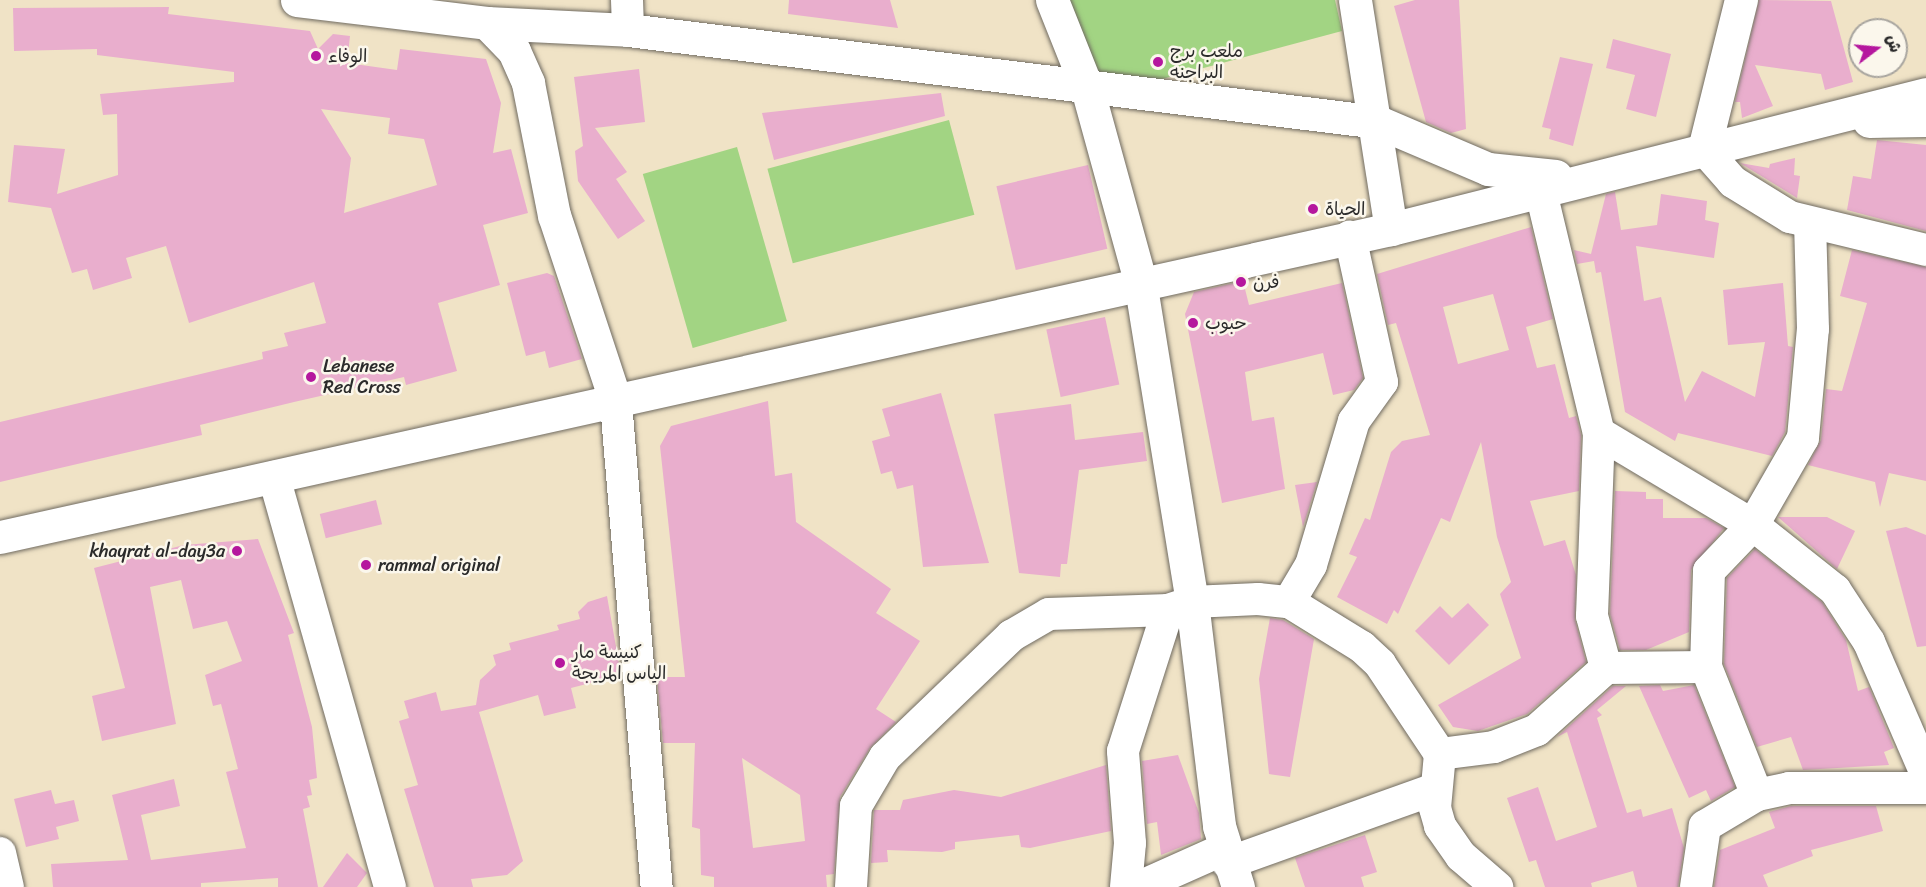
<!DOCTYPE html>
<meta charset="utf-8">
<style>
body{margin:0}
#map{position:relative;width:1926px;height:887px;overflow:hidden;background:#f0e3c6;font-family:Sriracha,"Playpen Sans Arabic",sans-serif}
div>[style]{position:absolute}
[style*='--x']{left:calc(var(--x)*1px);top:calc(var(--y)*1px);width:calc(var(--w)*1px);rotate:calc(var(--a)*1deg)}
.green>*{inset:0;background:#a2d483;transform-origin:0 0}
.building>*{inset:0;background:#e9aecd;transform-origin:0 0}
.roads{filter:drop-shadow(0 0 2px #706b61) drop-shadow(0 0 2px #706b61)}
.minor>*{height:32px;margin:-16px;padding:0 16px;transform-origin:16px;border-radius:16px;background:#fff}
.tertiary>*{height:33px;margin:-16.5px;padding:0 16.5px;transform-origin:16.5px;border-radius:16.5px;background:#fff}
.dots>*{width:16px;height:16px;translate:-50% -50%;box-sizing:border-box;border:3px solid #fbf7ec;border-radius:50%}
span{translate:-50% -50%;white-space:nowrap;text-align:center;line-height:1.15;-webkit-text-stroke:5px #fbf7ec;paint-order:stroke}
.poi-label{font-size:18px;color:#2b2b2b}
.left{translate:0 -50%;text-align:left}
.right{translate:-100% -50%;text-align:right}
.north{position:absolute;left:1848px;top:18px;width:60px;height:60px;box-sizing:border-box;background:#fbf7ec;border:2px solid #a8a59f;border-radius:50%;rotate:74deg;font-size:16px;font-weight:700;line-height:24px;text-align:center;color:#2b2b2b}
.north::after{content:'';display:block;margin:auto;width:21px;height:27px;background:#b5179e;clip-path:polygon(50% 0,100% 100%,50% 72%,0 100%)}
</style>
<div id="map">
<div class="green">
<i style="clip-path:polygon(1066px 0,1335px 0,1342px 31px,1106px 94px)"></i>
<i style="left:949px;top:120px;width:98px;height:188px;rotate:75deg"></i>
<i style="left:737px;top:147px;width:181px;height:98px;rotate:74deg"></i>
</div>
<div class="building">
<i style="clip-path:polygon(789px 0,890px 0,898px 28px,788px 14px)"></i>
<i style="clip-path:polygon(1415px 0,1459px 0,1466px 129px,1451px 133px,1426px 122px,1394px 6px)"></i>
<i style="clip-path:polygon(1759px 0,1831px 1px,1853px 82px,1825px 90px,1821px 74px,1755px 65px,1773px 106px,1742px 118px,1740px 102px,1735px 102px)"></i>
<i style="clip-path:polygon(evenodd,169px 7px,168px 14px,310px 31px,318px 49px,333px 34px,350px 36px,347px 63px,397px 70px,400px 49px,486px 59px,501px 103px,493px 153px,511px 149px,528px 213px,483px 225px,500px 285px,438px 303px,457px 371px,406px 385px,404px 377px,294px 402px,200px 425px,202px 435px,0 482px,0 422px,263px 359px,262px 352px,288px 346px,284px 333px,326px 323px,314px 282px,189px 323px,166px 246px,126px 258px,132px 278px,93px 290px,87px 269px,72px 273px,51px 208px,8px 202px,14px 145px,65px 149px,57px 194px,118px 175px,117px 114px,103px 115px,100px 94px,234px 82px,234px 72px,97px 55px,97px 49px,14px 51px,13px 8px,169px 7px,321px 109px,390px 118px,388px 134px,424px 139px,437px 185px,344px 213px,351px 158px,321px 109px)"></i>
<i style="clip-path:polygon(1613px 39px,1671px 54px,1656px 117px,1626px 109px,1635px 75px,1606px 68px)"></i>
<i style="clip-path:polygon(1560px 57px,1593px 64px,1573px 146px,1549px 139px,1551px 129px,1542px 127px)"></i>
<i style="clip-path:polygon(639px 69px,645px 122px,595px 128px,627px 172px,616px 179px,645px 221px,618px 239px,578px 181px,575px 151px,583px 146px,574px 77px)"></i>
<i style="clip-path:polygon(941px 93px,945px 116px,774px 160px,762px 113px)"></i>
<i style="clip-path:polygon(1877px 140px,1926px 145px,1926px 231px,1847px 210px,1853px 176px,1871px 179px)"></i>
<i style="clip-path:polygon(1795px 158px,1794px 175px,1800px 176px,1797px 198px,1740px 163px,1769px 168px,1770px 164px)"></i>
<i style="left:1088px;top:165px;width:86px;height:94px;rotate:77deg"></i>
<i style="clip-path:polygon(1615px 192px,1621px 230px,1657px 225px,1661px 194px,1707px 201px,1705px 220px,1719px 223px,1714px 258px,1636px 246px,1644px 301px,1661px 297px,1685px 402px,1702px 371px,1755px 397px,1765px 342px,1728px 345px,1723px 290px,1783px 283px,1788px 346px,1793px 347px,1785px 432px,1772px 456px,1678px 433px,1675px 441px,1625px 412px,1601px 272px,1596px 273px,1594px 261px,1577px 264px,1574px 250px,1591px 254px,1606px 194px)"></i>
<i style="clip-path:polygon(evenodd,1531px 227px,1553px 319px,1526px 327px,1537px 368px,1555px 364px,1569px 418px,1576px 416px,1581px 435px,1579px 491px,1530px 501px,1544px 546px,1565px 540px,1576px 575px,1575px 620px,1586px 662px,1527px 714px,1478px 731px,1453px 727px,1438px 705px,1521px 658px,1500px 594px,1511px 582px,1497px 537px,1481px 442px,1450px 522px,1441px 518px,1398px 614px,1394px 610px,1387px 624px,1337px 597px,1357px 557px,1349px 554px,1365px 518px,1370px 520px,1391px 452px,1402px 441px,1430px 435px,1396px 323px,1388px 325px,1377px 274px,1531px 227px,1493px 294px,1509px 350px,1458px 364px,1443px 307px,1493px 294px)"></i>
<i style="clip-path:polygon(1852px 250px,1926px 267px,1926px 481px,1889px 473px,1880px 507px,1875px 482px,1808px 465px,1821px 440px,1826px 389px,1842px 391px,1867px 303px,1840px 296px)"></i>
<i style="clip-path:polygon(547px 273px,554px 276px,582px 359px,549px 368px,545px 351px,526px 356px,507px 283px)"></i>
<i style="clip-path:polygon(1243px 281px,1249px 305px,1342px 283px,1363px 378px,1354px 390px,1333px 395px,1323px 353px,1245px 372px,1252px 421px,1274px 417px,1285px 489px,1222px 503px,1185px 314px,1194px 292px)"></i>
<i style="left:1105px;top:317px;width:69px;height:60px;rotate:78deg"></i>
<i style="clip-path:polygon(941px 393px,989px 563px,923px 567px,913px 485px,897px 489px,892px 471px,881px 474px,872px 441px,890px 436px,882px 409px)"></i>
<i style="clip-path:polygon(evenodd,768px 401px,775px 476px,792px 473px,796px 522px,891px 589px,876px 613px,920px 641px,876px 709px,896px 722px,870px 748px,840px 797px,834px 874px,826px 875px,827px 887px,714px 887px,714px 877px,701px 875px,700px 829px,692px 827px,695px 743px,663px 743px,657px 677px,685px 677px,660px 446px,671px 426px,768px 401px,742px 758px,800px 795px,805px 841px,753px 848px,742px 758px)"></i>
<i style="clip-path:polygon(1071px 404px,1075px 440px,1143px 432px,1147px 461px,1079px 470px,1067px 564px,1061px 564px,1060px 577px,1019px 573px,994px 414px)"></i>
<i style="clip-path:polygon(1317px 482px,1303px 527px,1295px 485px)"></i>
<i style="clip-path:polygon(1615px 491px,1646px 492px,1646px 499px,1663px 499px,1663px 518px,1706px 518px,1724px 528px,1691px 570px,1689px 632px,1646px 650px,1620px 650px,1610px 614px)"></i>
<i style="left:376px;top:500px;width:25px;height:58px;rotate:76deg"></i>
<i style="clip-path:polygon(1778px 517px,1827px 517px,1855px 531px,1837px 569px)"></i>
<i style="clip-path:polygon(1906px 527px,1926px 535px,1926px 646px,1917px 647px,1886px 531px)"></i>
<i style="clip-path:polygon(258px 539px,294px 633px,288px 635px,312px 727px,317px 778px,309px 780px,312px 795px,307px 796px,310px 807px,303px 809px,318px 887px,278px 887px,278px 878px,201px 883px,201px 887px,53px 887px,51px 864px,128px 860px,112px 795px,174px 779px,180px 806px,141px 815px,151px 860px,246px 848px,226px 772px,238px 769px,221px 704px,213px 706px,205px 675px,242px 661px,227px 621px,193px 629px,181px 580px,150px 587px,176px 724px,102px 741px,92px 696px,125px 688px,94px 568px,184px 545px)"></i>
<i style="clip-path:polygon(1755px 549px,1822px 602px,1846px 640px,1858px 691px,1869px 687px,1894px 748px,1884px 752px,1889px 765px,1803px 770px,1791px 737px,1757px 747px,1724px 664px,1727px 578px)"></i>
<i style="clip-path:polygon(607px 596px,621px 675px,571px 688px,576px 708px,544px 716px,538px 695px,479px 712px,523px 861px,507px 875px,471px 879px,473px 887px,434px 887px,404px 789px,418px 785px,399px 721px,409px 718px,404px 701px,436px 692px,441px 711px,476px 705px,480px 680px,496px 665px,493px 655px,511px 650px,509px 643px,559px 630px,557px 625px,580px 619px,578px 612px,588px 602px)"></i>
<i style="clip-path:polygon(1468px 603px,1489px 625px,1449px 665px,1415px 631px,1440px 606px,1452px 618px)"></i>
<i style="clip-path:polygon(1270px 618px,1283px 620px,1314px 639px,1290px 777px,1269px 774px,1259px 679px)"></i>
<i style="clip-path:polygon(1660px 685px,1663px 691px,1694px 685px,1735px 787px,1711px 801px,1706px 790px,1689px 798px,1639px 686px)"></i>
<i style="clip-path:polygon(1613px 686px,1626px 686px,1597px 710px,1602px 715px,1597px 718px,1627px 813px,1641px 809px,1643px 817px,1672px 808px,1684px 848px,1678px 887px,1637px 887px,1633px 871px,1591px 883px,1592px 887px,1545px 887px,1536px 860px,1529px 862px,1507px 798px,1538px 787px,1556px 841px,1597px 827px,1567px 732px,1557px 737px)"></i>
<i style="clip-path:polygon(1178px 755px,1199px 813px,1201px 839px,1161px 855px,1157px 822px,1147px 824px,1142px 761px)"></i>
<i style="clip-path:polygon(1106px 765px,1111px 831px,1030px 848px,1021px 847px,1019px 835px,955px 842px,955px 849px,942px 852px,887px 850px,888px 862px,871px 863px,874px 810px,900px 810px,903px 800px,954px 790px,1001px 797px)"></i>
<i style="clip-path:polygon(51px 790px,55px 804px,74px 800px,79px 821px,56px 827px,59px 839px,26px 847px,14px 799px)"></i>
<i style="clip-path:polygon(1791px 806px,1876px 806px,1883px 831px,1811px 850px,1813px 856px,1763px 875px,1768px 887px,1714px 887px,1720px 850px,1775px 828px,1769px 812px)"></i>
<i style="clip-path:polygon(1365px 835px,1377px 872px,1361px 877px,1364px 887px,1305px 887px,1295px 858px)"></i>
<i style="clip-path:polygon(347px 853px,367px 873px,357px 887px,323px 887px)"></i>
</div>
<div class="roads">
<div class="minor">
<i style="--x:627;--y:0;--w:30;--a:88"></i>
<i style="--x:1704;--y:149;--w:44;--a:48.7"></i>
<i style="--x:1733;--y:182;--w:67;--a:31.6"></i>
<i style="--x:1790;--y:217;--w:140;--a:13.6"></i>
<i style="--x:1540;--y:188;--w:252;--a:76.5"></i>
<i style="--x:1599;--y:433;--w:183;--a:92.2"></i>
<i style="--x:1592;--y:616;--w:54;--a:74.9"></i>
<i style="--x:616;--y:403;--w:486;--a:85.2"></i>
<i style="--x:1599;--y:433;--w:179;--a:30.9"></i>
<i style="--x:1753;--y:525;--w:105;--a:38.4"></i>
<i style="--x:1835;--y:590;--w:62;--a:56.8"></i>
<i style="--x:1869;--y:642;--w:144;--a:66.6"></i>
<i style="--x:274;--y:477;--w:426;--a:74.2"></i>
<i style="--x:1289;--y:602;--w:43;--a:-59.3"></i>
<i style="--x:1311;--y:565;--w:150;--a:-73.4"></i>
<i style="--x:1354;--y:421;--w:48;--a:-54.3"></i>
<i style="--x:1382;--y:382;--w:149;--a:-102.4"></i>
<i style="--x:1706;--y:667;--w:96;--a:-88.2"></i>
<i style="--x:1709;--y:571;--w:64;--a:-46.3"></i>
<i style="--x:1753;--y:525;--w:100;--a:-60.1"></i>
<i style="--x:1803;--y:438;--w:109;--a:-84.8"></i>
<i style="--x:1813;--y:329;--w:105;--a:-91.6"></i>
<i style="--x:1440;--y:754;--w:54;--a:-7.4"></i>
<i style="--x:1494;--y:747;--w:46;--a:-21.6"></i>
<i style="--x:1537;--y:730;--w:93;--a:-41.9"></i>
<i style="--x:1606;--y:668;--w:100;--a:-0.6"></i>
<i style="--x:1706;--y:667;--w:138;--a:68.3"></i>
<i style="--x:1757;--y:795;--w:61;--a:149.2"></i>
<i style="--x:1705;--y:826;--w:62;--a:98.4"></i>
<i style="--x:1757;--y:795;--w:33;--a:-12"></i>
<i style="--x:1789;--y:788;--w:137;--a:0"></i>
<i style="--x:0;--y:853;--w:35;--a:77"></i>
<i style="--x:1228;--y:863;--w:220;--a:-19.7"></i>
<i style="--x:851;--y:887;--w:81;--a:-86.5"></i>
<i style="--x:856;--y:806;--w:57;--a:-59.4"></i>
<i style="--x:885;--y:757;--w:175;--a:-43.8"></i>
<i style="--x:1011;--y:636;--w:44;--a:-30.1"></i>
<i style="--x:1049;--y:614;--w:119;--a:-1.9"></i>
<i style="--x:1126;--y:887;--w:44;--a:-84.8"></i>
<i style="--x:1130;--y:843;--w:92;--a:-94.4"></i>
<i style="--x:1123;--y:751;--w:148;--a:-72.3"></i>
<i style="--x:1168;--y:610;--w:25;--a:-18"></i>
<i style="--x:1192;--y:602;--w:66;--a:-2.6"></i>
<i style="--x:1258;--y:599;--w:31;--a:6"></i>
<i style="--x:1289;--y:602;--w:86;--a:31.7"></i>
<i style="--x:1362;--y:647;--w:25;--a:43"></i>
<i style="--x:1380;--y:664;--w:108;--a:56.3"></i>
<i style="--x:1440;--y:754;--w:54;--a:95.3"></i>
<i style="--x:1435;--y:808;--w:19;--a:74"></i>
<i style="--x:1440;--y:826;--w:37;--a:55"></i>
<i style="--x:1461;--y:856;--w:48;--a:40.7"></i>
<i style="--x:1139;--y:887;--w:93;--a:-24.1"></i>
</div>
<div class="tertiary">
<i style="--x:297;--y:0;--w:191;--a:6.9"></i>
<i style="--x:487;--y:23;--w:141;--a:2.8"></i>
<i style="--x:628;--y:30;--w:756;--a:6.99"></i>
<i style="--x:1378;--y:122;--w:120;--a:23.1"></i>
<i style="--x:1488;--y:169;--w:68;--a:5.9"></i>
<i style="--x:1052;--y:0;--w:95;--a:68.3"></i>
<i style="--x:1087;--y:88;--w:200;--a:74.6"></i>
<i style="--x:1140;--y:281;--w:325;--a:80.8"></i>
<i style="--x:1192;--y:602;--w:226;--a:83.1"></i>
<i style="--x:1219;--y:826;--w:64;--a:72.7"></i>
<i style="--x:1355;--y:0;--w:232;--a:81.1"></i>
<i style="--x:487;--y:23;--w:39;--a:46"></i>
<i style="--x:514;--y:51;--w:35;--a:66"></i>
<i style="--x:528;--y:83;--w:135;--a:78.9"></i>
<i style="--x:554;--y:215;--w:198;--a:71.7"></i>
<i style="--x:1869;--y:121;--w:57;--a:-1"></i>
<i style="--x:1704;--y:149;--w:154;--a:-76.1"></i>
<i style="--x:0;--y:537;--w:1425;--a:-12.49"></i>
<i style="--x:1391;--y:229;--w:552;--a:-14.16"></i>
</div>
</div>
<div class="dots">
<i style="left:316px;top:56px;background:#b5179e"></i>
<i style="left:1158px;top:62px;background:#b5179e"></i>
<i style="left:1313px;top:209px;background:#b5179e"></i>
<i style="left:1241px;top:282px;background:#b5179e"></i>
<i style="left:1193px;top:323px;background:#b5179e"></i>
<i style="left:311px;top:377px;background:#b5179e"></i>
<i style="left:237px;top:551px;background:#b5179e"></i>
<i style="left:366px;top:565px;background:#b5179e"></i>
<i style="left:560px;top:663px;background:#b5179e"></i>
</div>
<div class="poi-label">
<span class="left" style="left:1170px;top:62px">ملعب برج<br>البراجنه</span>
<span class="left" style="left:328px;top:56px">الوفاء</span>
<span class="left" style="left:1325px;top:209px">الحياة</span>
<span class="left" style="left:1253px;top:282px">فرن</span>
<span class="left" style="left:1205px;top:323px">حبوب</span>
<span class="left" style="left:323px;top:377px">Lebanese<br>Red Cross</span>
<span class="right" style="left:225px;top:551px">khayrat al-day3a</span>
<span class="left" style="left:378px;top:565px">rammal original</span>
<span class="left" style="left:572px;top:663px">كنيسة مار<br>الياس المريجة</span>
</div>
<div class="north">ش</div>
</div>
